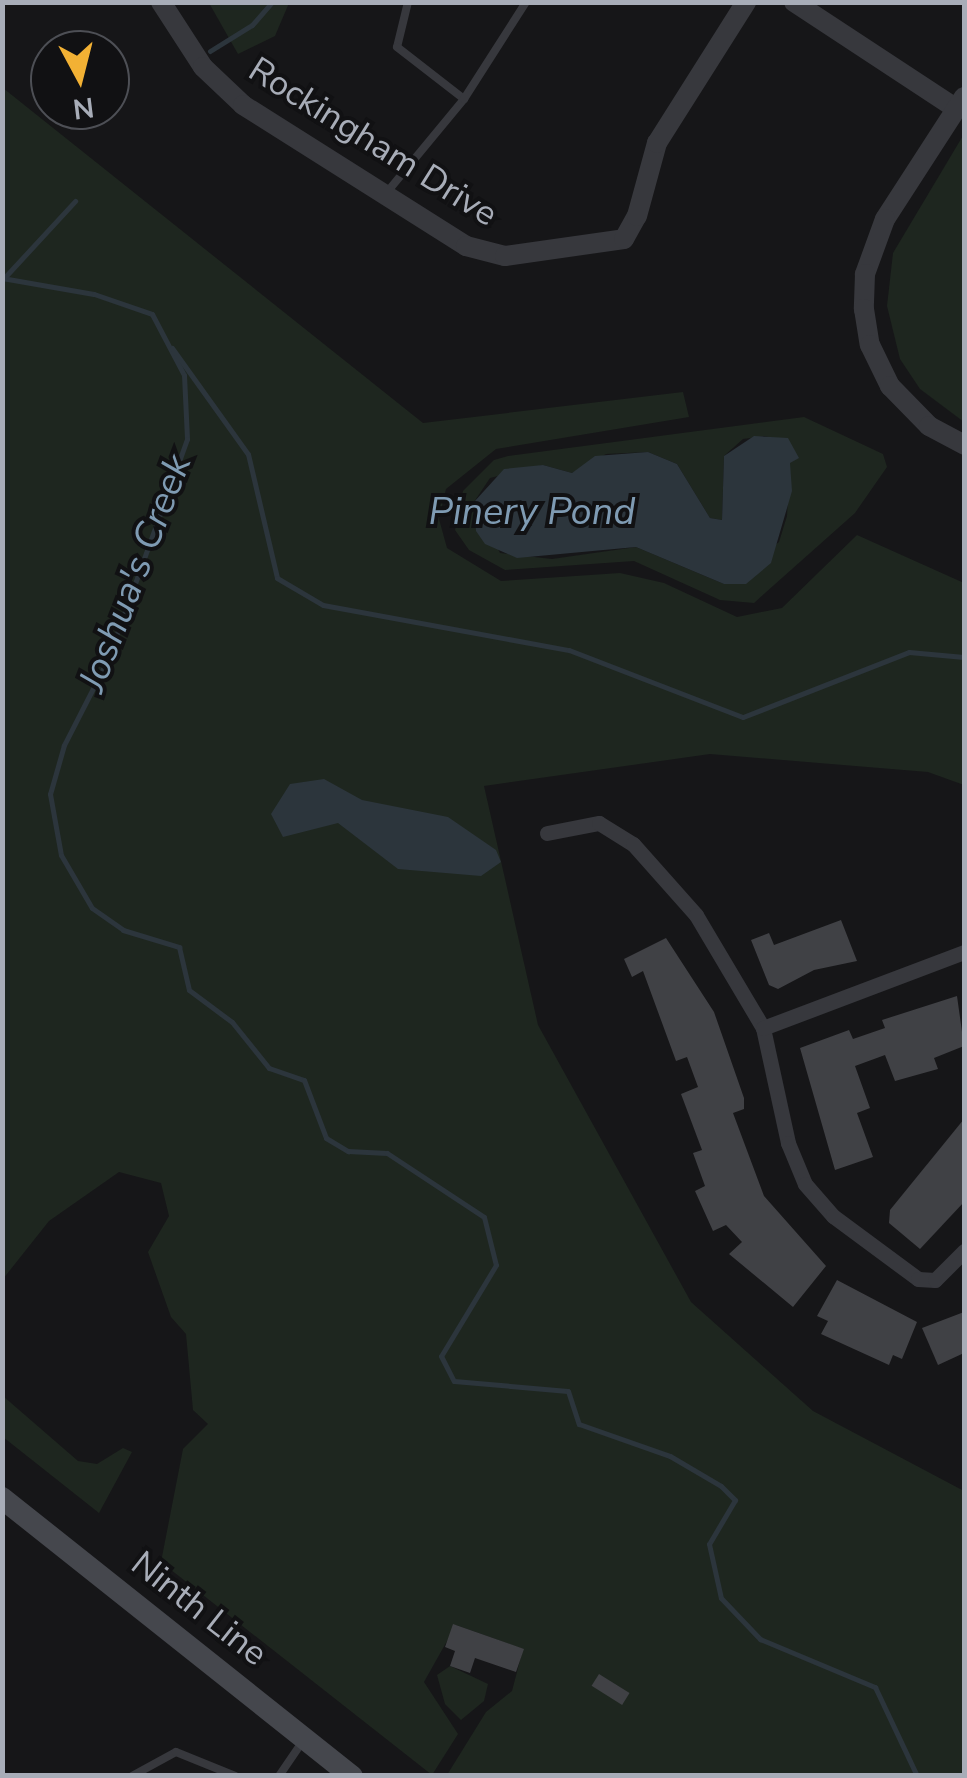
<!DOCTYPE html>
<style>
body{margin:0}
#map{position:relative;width:967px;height:1778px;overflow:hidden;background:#161618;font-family:"Nunito Sans",sans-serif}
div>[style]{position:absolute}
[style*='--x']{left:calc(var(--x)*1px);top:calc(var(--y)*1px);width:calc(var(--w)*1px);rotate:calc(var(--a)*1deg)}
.green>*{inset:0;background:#1e261f}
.water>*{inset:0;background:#2c353c}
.stream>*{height:5px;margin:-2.5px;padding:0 2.5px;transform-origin:2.5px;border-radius:2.5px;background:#2c353c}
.building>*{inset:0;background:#404145;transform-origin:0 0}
.service>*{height:8px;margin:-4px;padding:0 4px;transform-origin:4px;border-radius:4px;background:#37383d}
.minor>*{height:15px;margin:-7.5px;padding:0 7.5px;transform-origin:7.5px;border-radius:7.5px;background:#37383d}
.tertiary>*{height:20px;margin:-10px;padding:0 10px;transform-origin:10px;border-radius:10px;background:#37383d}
.secondary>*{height:22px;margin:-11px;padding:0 11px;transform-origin:11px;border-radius:11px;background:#45474d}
span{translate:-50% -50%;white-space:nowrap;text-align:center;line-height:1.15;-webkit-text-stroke:8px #111113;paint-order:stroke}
.street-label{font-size:35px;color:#a8adb8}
.water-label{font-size:38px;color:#7f9bb3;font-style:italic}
.frame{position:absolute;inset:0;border:5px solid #a8adb8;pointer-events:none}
.north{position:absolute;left:30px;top:30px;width:100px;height:100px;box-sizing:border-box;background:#111113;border:2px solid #4d4f55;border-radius:50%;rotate:173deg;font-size:28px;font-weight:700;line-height:40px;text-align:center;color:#a8adb8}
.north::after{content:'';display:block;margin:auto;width:35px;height:45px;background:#f2b134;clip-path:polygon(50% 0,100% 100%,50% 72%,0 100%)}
</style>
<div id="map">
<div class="green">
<i style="clip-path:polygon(209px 3px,289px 3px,275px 36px,238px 54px)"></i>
<i style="clip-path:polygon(3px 88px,423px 423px,683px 392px,689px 417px,496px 449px,446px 489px,439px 519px,447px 548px,501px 581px,620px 573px,664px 583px,737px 617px,782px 608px,857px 535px,964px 583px,964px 785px,928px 772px,710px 754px,484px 786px,538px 1025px,691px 1302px,813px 1411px,964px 1491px,964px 1775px,447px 1775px,486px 1712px,512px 1691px,523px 1649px,456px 1625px,424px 1682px,458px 1734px,432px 1775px,161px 1562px,183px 1449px,208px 1424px,193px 1410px,186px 1334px,171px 1317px,148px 1252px,169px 1216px,161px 1183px,119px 1172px,49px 1221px,3px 1279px)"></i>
<i style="clip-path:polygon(964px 134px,964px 422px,920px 389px,900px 359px,887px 306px,893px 253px)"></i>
<i style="clip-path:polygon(evenodd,804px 417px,883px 454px,887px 467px,855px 513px,754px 603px,720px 600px,634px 561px,505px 570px,469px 550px,455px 530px,463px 491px,494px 460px,508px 456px,804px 417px,764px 436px,783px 440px,790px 463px,787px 516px,779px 542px,724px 584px,636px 547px,552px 559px,500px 553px,474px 502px,490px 478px,543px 465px,572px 473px,606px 454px,648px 452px,677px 464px,710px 518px,722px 520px,724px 456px,743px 439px,764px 436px)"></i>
<i style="clip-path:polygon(3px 1396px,78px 1461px,97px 1464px,123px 1448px,132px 1452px,99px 1513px,3px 1437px)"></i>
<i style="clip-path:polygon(450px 1666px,488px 1684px,484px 1701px,461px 1720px,445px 1704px,437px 1675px)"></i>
</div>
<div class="water">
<i style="clip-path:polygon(754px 436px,788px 438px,799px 458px,790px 463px,792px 491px,771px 563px,746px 584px,724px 584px,636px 547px,517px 558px,485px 544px,476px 531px,474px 502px,504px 469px,543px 465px,572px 473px,595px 456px,648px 452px,677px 464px,710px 518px,722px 520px,724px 456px)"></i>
<i style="clip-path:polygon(324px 779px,362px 800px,448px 817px,496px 850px,501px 862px,481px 876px,398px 869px,338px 823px,283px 837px,271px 814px,290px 784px)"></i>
</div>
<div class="stream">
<i style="--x:210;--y:51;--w:49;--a:-31.8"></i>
<i style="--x:252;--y:25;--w:30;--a:-49"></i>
<i style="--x:2;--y:278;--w:93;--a:9.9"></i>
<i style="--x:94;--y:294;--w:61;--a:19"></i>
<i style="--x:152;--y:314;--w:69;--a:62.3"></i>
<i style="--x:184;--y:375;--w:64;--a:87.3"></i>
<i style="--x:187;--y:439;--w:234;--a:109.8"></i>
<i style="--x:108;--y:659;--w:97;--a:117.1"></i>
<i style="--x:64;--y:745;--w:51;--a:105.9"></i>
<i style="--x:50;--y:794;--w:62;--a:79.8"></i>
<i style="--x:61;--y:855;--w:61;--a:59.7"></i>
<i style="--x:92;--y:908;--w:38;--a:35"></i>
<i style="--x:123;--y:930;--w:59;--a:16.9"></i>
<i style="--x:179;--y:947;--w:44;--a:76.9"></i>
<i style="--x:189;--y:990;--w:54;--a:36.7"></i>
<i style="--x:232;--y:1022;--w:59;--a:51.2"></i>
<i style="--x:269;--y:1068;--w:37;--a:19"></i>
<i style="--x:304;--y:1080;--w:62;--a:69.2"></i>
<i style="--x:326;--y:1138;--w:26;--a:31"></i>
<i style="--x:348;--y:1151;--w:39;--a:3"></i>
<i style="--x:387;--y:1153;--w:116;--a:33.4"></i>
<i style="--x:484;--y:1217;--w:49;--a:76"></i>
<i style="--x:496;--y:1265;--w:106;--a:121.1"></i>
<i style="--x:441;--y:1356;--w:28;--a:63"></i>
<i style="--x:454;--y:1381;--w:114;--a:5"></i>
<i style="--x:568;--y:1391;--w:35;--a:72"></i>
<i style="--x:579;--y:1424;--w:96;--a:19.4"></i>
<i style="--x:670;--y:1456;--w:59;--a:30.5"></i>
<i style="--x:721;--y:1486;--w:20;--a:45"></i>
<i style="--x:735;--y:1500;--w:51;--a:120.6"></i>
<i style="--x:709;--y:1544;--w:55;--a:77.5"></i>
<i style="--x:721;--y:1598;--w:57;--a:46.4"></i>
<i style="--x:760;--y:1639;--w:125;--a:22.7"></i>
<i style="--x:875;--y:1687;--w:98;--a:64.7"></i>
<i style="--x:4;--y:278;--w:105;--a:-47.3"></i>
<i style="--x:172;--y:348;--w:130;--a:54.4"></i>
<i style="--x:248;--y:454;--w:127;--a:76.8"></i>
<i style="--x:277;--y:578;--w:53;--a:30.4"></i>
<i style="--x:323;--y:605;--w:250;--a:10.4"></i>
<i style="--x:569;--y:650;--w:186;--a:21.1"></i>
<i style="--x:743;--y:717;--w:178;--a:-21.4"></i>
<i style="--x:909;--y:652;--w:55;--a:5.2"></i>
</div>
<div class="building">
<i style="clip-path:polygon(841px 920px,857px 961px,814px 970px,778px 989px,769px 985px,751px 940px,769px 933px,774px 945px)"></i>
<i style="clip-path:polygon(666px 938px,714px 1012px,744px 1098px,744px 1109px,733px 1113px,764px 1196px,826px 1266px,793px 1307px,729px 1254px,742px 1242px,726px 1225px,713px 1231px,695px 1191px,705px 1186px,693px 1153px,702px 1150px,681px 1094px,698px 1087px,687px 1057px,676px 1061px,643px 971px,632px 977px,624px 959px)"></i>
<i style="clip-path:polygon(957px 996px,964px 1046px,934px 1058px,938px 1069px,895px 1081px,885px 1055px,855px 1066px,870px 1108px,857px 1113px,873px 1157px,835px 1170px,800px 1048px,849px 1030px,853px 1039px,885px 1028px,882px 1020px)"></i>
<i style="clip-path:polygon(964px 1119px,964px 1202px,920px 1249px,889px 1223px,890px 1210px)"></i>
<i style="clip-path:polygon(837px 1280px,917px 1322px,902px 1359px,893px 1355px,889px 1365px,821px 1334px,828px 1321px,817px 1316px)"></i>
<i style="clip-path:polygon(964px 1312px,964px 1353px,938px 1365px,922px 1328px)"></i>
<i style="clip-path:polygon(453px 1624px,524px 1649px,516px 1672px,475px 1658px,470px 1673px,450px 1666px,455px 1651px,445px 1647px)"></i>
<i style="left:599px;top:1674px;width:36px;height:14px;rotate:32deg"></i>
</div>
<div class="service">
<i style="--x:408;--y:2;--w:46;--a:103.7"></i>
<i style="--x:397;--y:47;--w:85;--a:37.8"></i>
<i style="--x:388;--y:191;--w:119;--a:-50.4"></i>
<i style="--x:464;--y:99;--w:115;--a:-57.4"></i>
<i style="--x:2;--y:1775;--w:1;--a:45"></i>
<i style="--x:132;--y:1776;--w:50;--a:-28.6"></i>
<i style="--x:176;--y:1752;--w:64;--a:22.1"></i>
<i style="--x:279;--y:1776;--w:42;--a:-55.6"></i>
</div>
<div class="minor">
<i style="--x:547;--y:833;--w:53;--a:-10.9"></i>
<i style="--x:599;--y:823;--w:40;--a:32"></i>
<i style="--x:633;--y:844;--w:95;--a:48.4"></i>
<i style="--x:696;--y:915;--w:131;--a:59.3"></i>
<i style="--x:763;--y:1028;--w:118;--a:77.7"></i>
<i style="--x:788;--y:1143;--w:44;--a:67.5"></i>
<i style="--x:805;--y:1184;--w:43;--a:48.8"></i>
<i style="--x:833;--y:1216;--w:106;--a:36.5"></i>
<i style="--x:918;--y:1279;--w:17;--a:3"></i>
<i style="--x:935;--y:1280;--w:41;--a:-45"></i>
<i style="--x:763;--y:1028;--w:215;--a:-20.7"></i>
</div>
<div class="tertiary">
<i style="--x:161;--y:2;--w:77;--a:57.1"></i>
<i style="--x:203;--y:67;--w:55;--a:43.5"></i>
<i style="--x:243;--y:105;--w:264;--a:32.3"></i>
<i style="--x:466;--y:246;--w:40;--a:14.4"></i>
<i style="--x:505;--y:256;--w:120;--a:-8.1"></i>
<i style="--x:624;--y:239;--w:26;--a:-61"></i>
<i style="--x:637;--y:216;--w:76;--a:-74.7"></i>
<i style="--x:657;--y:143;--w:167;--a:-57.7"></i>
<i style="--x:794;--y:2;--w:195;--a:33.3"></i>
<i style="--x:964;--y:97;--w:145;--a:122.9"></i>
<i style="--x:885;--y:219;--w:59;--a:110"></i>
<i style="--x:865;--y:274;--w:35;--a:92"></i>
<i style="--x:864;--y:309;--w:36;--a:81"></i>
<i style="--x:870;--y:345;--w:46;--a:64"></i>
<i style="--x:890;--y:386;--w:56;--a:45.7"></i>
<i style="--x:929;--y:426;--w:40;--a:28"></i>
</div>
<div class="secondary">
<i style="--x:2;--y:1498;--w:447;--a:38.5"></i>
</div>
<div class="street-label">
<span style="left:373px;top:142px;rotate:32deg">Rockingham Drive</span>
<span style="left:199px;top:1609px;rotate:38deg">Ninth Line</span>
</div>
<div class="water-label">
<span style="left:532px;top:512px">Pinery Pond</span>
<span style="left:135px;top:573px;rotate:-69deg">Joshua's Creek</span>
</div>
<div class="frame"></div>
<div class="north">N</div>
</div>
